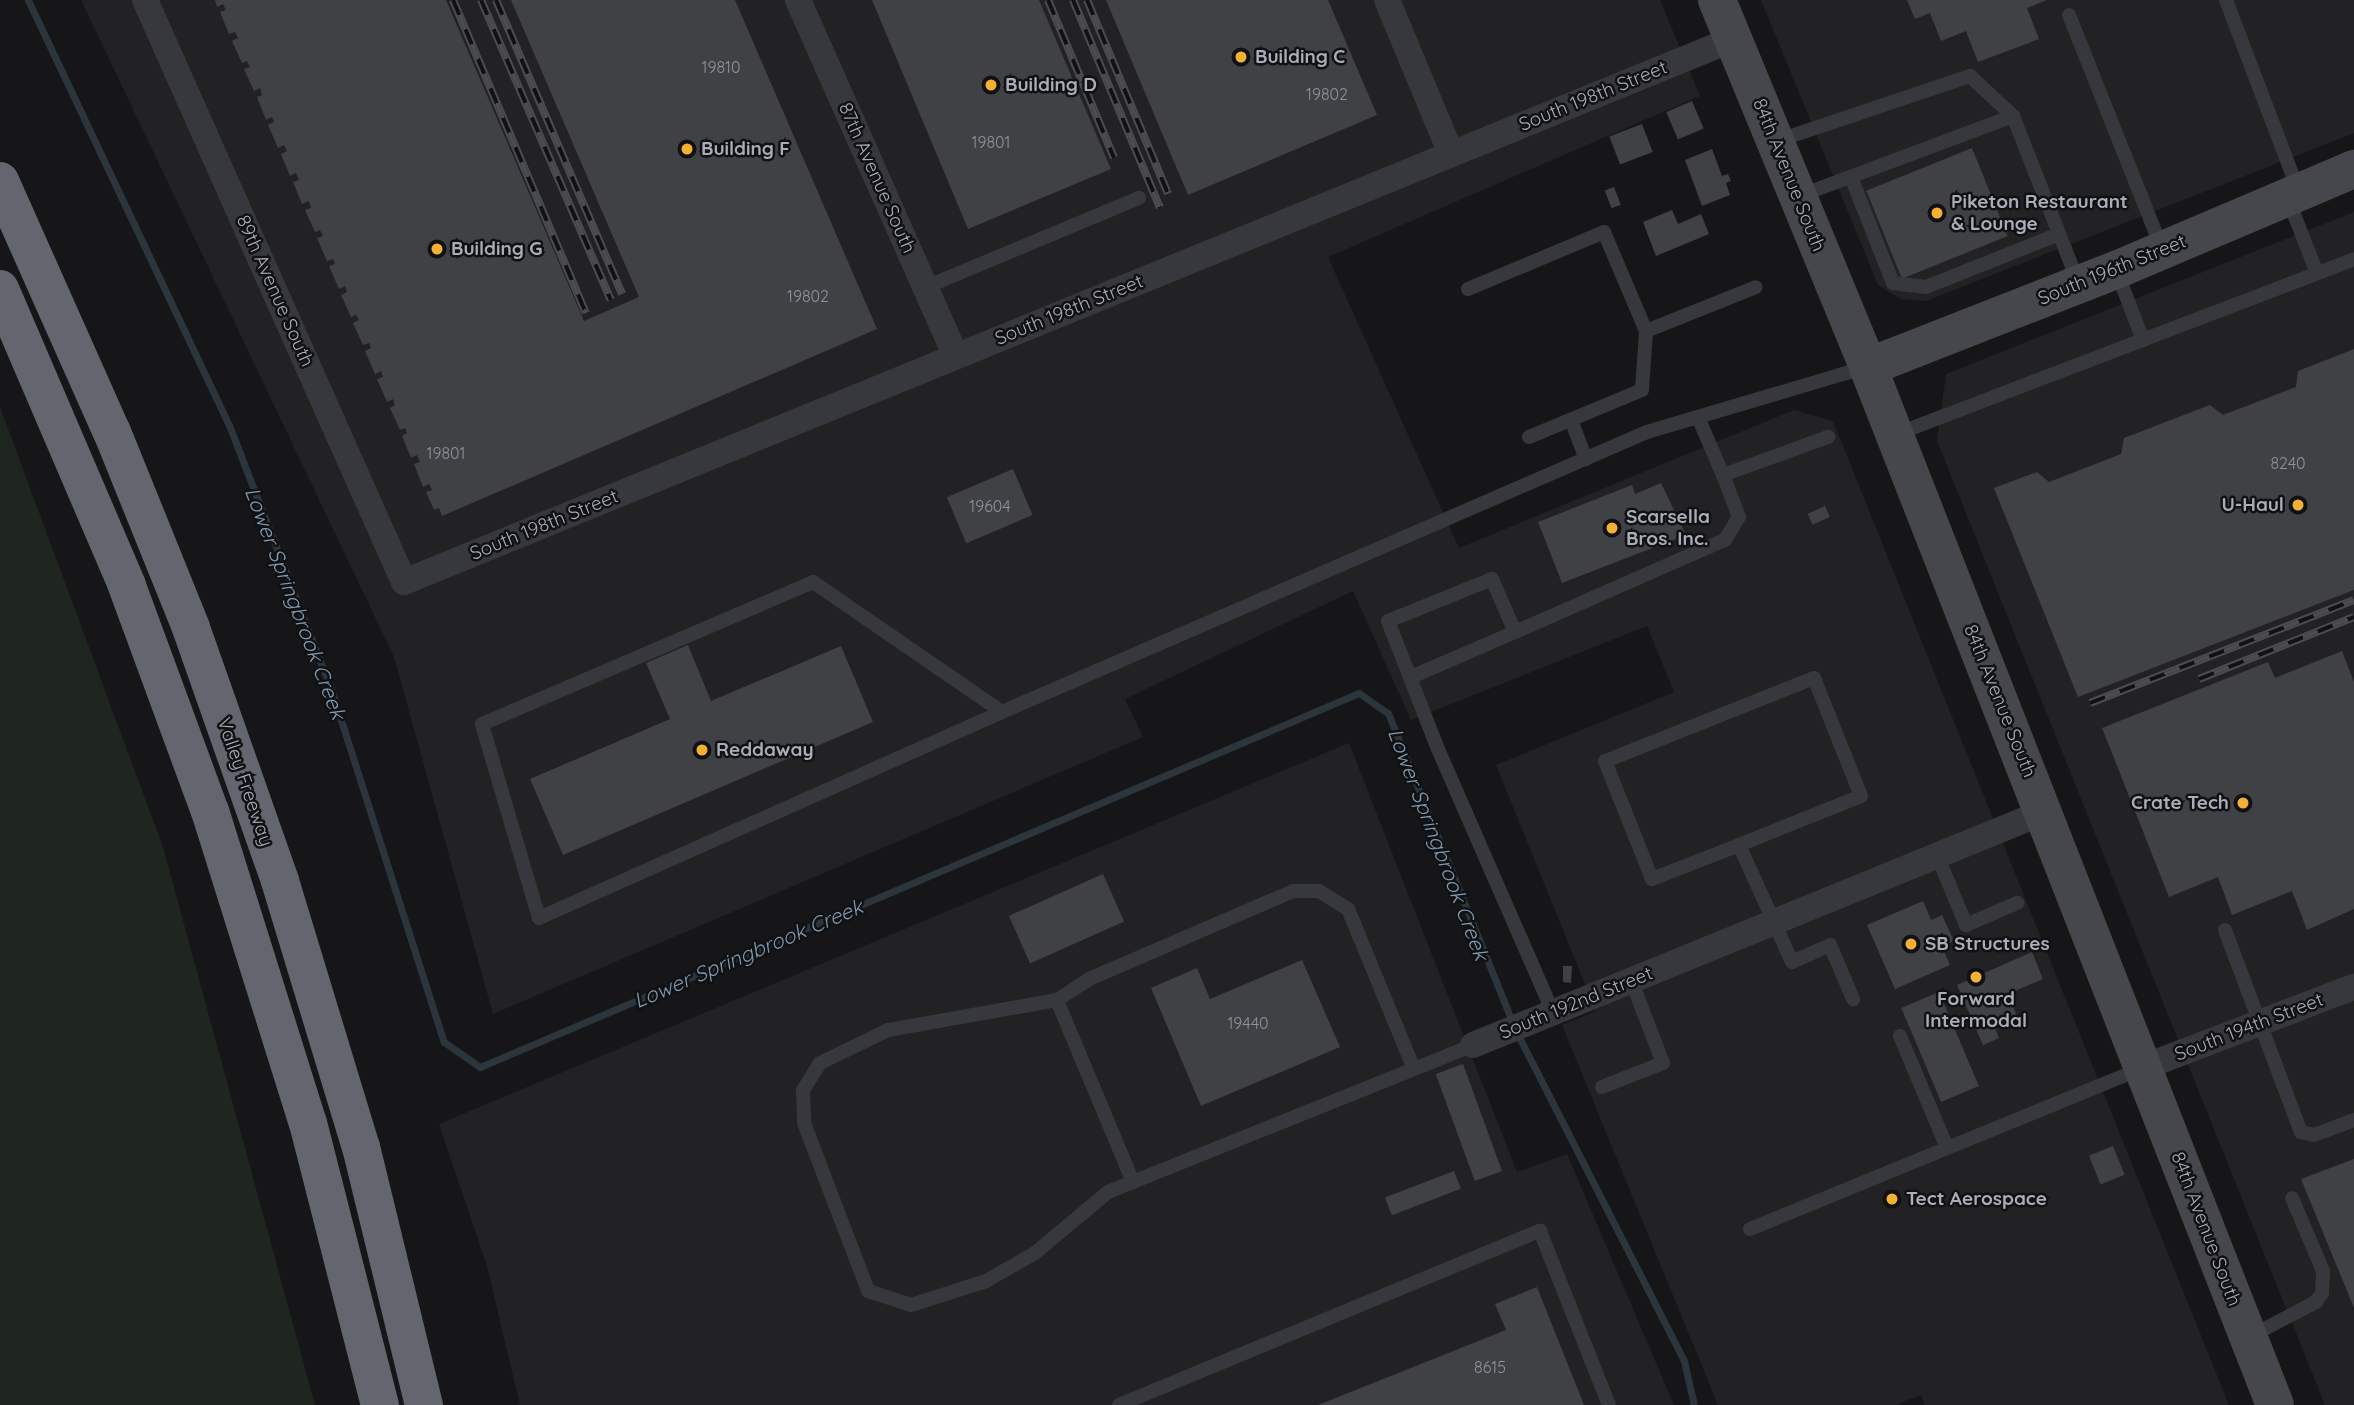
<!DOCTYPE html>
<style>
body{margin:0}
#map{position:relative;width:2354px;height:1405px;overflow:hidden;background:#161618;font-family:Quicksand,sans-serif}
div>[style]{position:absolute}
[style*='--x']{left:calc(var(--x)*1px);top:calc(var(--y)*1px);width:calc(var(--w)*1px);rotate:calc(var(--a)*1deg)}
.built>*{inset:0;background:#222225}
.green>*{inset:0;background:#1e261f}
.stream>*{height:7px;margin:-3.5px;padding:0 3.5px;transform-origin:3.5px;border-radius:3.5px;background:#2c353c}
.building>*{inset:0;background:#404145;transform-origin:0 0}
.lane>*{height:14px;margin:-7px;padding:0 7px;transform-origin:7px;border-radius:7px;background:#37383d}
.street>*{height:26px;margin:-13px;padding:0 13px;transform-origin:13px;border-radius:13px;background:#37383d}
.secondary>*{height:38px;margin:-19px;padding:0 19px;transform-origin:19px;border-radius:19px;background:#45474d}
.highway>*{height:38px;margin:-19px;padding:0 19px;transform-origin:19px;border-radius:19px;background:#63666e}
.rail>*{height:8px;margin-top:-4px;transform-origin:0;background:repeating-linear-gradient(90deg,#111113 0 16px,#4a4c52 0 32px);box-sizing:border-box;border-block:2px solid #4a4c52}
.dots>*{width:19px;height:19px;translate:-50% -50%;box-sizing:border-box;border:4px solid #111113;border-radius:50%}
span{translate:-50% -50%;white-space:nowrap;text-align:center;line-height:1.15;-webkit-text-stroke:5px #111113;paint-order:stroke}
.number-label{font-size:16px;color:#8e929b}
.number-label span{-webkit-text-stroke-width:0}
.poi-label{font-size:19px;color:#a8adb8;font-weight:700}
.left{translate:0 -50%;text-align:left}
.right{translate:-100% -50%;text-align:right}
.street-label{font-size:19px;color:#a8adb8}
.water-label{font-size:21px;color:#7f9bb3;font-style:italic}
</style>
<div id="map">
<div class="built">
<i style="clip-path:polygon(81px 0,1660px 0,1700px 96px,1328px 257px,1459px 548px,1794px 410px,1833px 421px,2229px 1405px,1925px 1405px,1921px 1395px,1895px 1405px,1718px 1405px,1562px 1025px,1596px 1011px,1496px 765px,1674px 692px,1647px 626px,1411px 720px,1353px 591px,1125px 699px,1143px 737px,493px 1014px,394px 657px)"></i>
<i style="clip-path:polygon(1761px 0,2354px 0,2354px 133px,1926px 301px,1901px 299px,1878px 285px)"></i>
<i style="clip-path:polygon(2354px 212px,2354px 1405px,2325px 1405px,1937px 441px,1946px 374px)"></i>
<i style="clip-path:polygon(1349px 743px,1517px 1172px,1567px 1154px,1674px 1405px,520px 1405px,487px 1266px,439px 1124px)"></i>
</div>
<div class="green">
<i style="clip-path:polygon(0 407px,163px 847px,315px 1405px,0 1405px)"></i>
</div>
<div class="stream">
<i style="--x:28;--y:0;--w:470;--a:64.7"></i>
<i style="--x:229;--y:425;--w:289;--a:68.9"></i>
<i style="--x:333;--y:695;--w:364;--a:72.3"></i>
<i style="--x:444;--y:1042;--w:44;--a:34.8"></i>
<i style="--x:480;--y:1067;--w:955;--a:-23.05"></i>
<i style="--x:1359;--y:693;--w:35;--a:35"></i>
<i style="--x:1388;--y:713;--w:333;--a:68.1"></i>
<i style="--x:1517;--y:1033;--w:368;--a:63"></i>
<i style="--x:1684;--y:1361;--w:45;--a:77.2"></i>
</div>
<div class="building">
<i style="clip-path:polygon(215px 0,446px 0,584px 321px,639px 297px,511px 0,735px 0,877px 329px,442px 516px,439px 508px,434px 510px,426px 492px,432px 490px,429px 484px,423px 487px,414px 464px,420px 462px,417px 455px,411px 458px,402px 436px,407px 433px,405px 428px,400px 430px,390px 408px,395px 405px,393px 399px,387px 402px,377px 379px,383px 377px,381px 371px,375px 374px,365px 351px,371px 348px,369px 343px,363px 345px,353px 323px,359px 320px,356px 315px,351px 317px,341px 295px,347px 292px,345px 286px,339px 289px,329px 266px,335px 264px,333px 259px,327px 261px,317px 238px,323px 236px,320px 230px,315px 232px,305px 210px,311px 208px,309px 201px,302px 204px,293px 182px,299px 180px,296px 173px,290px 176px,281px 154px,287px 151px,284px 145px,278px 148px,268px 125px,274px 122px,272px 117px,266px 120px,257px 97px,262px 95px,260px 88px,254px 91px,244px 69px,250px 67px,247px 61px,242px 63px,232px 41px,238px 38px,235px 32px,229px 34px,220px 12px,226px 10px,223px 4px,217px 7px)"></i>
<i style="clip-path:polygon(872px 0,1039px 0,1111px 169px,968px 229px)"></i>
<i style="clip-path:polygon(1106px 0,1328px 0,1377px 115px,1188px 195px)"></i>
<i style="clip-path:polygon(1907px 0,2047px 0,2027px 8px,2039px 39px,1978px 62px,1966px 31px,1941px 41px,1930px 13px,1915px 19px)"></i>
<i style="left:1692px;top:101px;width:30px;height:28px;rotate:67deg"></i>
<i style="left:1642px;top:124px;width:30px;height:35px;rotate:69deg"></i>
<i style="left:1972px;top:148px;width:95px;height:114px;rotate:68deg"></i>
<i style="clip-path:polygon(1712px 149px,1722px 176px,1728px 174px,1731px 181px,1726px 183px,1730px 195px,1702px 206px,1685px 160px)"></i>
<i style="left:1614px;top:187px;width:19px;height:10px;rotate:69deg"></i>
<i style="clip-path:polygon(1672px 210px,1678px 224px,1701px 214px,1709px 234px,1656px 256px,1643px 222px)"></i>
<i style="clip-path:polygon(2354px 349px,2354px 590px,2078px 697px,1994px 488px,2037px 472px,2049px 482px,2121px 454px,2124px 438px,2210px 405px,2223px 415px,2296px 387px,2298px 371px)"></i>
<i style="left:1013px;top:469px;width:50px;height:72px;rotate:67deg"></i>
<i style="clip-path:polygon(1661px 483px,1686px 535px,1562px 583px,1538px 522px,1632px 485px,1635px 494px)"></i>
<i style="left:1825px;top:506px;width:12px;height:19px;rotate:66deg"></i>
<i style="clip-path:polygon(688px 645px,711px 701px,841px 646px,873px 722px,563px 855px,530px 779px,670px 719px,646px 663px)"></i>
<i style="clip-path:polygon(2342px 651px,2354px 682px,2354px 909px,2307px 930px,2292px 891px,2232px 915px,2218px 877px,2169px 897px,2102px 728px,2268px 662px,2275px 678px)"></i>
<i style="left:1103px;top:874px;width:52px;height:103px;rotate:66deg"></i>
<i style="clip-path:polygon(1923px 901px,1931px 920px,1942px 915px,1954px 941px,1942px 946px,1950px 965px,1895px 989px,1867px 925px)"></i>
<i style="clip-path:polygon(2032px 952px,2043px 979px,2008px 994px,2017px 1016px,1994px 1026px,1999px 1038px,1983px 1045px,1957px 985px)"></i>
<i style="clip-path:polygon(1302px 960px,1340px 1047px,1201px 1106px,1151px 988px,1197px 968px,1210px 999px)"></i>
<i style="clip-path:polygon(1563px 966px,1572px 966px,1571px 983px,1563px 982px)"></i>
<i style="left:1939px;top:992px;width:102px;height:41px;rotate:67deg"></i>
<i style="left:1463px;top:1064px;width:114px;height:29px;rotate:70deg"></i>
<i style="left:2113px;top:1146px;width:31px;height:26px;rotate:68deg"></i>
<i style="clip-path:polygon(2354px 1159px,2354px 1308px,2301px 1179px)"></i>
<i style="left:1454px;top:1171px;width:19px;height:74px;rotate:69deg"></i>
<i style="clip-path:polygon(1537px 1287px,1584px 1405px,1318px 1405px,1506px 1330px,1495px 1304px)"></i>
</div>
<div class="lane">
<i style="--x:2226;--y:0;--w:205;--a:69.2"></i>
<i style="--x:2069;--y:15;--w:252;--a:68.3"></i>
<i style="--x:1776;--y:141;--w:205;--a:-18.5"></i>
<i style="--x:1970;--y:76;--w:59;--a:42.9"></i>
<i style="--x:2013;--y:116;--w:178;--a:68.6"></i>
<i style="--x:1851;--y:177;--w:114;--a:68.4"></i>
<i style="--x:1893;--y:283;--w:33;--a:7"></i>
<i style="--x:1926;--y:287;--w:143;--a:-21.7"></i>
<i style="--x:1799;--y:196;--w:228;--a:-20.5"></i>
<i style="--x:2288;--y:199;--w:79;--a:68.6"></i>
<i style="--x:2117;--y:272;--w:73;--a:69.1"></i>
<i style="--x:926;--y:287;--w:231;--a:-22.7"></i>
<i style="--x:1468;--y:289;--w:147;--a:-22.7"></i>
<i style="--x:1604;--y:232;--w:108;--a:67"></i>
<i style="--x:1646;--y:331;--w:118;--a:-21.8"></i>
<i style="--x:1698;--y:417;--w:63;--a:66.7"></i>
<i style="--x:1571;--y:420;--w:42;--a:69"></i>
<i style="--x:1894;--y:435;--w:493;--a:-20.9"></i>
<i style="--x:1529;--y:437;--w:122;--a:-22.6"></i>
<i style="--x:1642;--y:390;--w:59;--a:-86.1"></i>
<i style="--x:1515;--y:632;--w:229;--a:-23.7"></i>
<i style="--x:1725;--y:540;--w:27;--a:-59"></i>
<i style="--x:1739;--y:517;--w:45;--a:-110.9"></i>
<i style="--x:1723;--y:475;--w:112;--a:-19.9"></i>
<i style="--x:1411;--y:677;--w:113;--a:-23.4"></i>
<i style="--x:1515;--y:632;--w:58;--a:-113.5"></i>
<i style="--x:1492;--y:579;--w:112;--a:158"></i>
<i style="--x:1388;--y:621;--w:137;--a:68.7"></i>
<i style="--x:1438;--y:749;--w:287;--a:66.4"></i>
<i style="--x:1002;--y:712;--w:507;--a:156.01"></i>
<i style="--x:539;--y:918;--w:202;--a:-106.4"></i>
<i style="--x:482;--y:724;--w:360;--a:-23.2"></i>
<i style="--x:813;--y:582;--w:229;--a:34.5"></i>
<i style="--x:1002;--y:712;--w:703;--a:-23.47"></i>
<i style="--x:1647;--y:432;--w:229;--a:-16.5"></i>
<i style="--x:1739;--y:845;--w:131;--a:-21.9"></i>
<i style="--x:1861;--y:796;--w:127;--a:-111.7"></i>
<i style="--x:1814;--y:678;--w:225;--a:158.3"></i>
<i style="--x:1605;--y:761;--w:127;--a:68.3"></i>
<i style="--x:1652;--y:879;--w:93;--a:-21.3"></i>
<i style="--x:1739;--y:845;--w:128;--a:65.6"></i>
<i style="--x:1792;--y:962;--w:42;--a:-24.1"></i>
<i style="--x:1830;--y:945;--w:59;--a:66.9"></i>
<i style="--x:1937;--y:855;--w:76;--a:67.5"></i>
<i style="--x:1966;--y:925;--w:56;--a:-23.3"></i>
<i style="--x:2225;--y:930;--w:216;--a:69.4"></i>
<i style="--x:2301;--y:1132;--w:13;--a:13"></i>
<i style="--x:2314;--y:1135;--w:43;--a:-20.6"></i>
<i style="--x:1057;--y:1000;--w:172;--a:169.9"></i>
<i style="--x:888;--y:1030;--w:76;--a:154.1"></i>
<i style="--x:820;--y:1063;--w:32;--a:122"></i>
<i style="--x:803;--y:1090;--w:33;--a:88"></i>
<i style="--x:804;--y:1123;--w:180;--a:69.1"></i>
<i style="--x:868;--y:1291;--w:45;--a:18"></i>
<i style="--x:911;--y:1305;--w:79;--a:-17.7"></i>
<i style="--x:986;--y:1281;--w:56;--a:-29.7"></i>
<i style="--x:1035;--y:1253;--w:95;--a:-39.9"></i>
<i style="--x:1108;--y:1192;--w:393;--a:-21.9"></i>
<i style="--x:1900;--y:1036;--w:121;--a:67.2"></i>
<i style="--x:1602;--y:1087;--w:66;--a:-21.5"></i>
<i style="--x:1663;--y:1063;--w:89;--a:-111.1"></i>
<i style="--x:1133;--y:1182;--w:197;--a:-112.7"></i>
<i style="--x:1057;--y:1000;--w:38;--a:-33"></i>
<i style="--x:1089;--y:979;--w:222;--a:-23.3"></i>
<i style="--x:1293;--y:891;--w:26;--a:0"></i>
<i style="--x:1319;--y:891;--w:34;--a:32"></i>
<i style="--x:1348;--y:909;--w:173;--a:67.6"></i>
<i style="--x:1750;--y:1229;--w:422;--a:-22.3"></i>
<i style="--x:2249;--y:1337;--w:76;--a:-27.6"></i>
<i style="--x:2316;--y:1302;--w:11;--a:-56"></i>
<i style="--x:2322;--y:1293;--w:22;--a:-87"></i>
<i style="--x:2323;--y:1271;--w:79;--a:-113"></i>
<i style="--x:1119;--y:1405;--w:456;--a:-22.5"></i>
<i style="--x:1540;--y:1231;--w:187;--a:68.4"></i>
</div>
<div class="street">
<i style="--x:145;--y:0;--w:637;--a:66.01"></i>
<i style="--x:404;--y:582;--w:1436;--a:-22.22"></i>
<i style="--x:798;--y:0;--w:389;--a:66.1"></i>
<i style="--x:1387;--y:0;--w:167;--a:67.4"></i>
<i style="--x:1473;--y:1045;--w:617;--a:-22.2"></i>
<i style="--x:2144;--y:1067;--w:225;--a:-20.9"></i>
</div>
<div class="secondary">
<i style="--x:1717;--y:0;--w:397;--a:67.6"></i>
<i style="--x:1868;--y:367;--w:1115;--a:68.59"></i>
<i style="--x:1868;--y:367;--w:266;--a:-21.4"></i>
<i style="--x:2116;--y:270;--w:259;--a:-23"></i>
</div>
<div class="highway">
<i style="--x:0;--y:181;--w:275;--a:66"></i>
<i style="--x:112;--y:432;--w:211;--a:68"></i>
<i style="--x:191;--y:628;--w:268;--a:70.6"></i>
<i style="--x:280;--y:881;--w:278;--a:73.1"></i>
<i style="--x:361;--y:1147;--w:266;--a:76.3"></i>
<i style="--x:0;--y:289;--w:323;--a:66.8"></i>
<i style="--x:127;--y:586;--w:240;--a:69.8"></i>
<i style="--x:210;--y:811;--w:327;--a:72.6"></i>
<i style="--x:308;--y:1123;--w:291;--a:75.7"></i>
</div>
<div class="rail">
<i style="--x:453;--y:0;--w:340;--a:67"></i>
<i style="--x:481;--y:0;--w:327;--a:66.6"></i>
<i style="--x:496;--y:0;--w:320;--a:66.8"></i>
<i style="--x:1048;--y:0;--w:171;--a:67.3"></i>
<i style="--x:1073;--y:0;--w:225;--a:67.3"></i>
<i style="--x:1087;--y:0;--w:210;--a:67.3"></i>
<i style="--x:2199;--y:679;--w:167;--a:-21.8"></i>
<i style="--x:2090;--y:703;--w:283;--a:-21.3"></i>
</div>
<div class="dots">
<i style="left:1241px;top:57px;background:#f2b134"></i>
<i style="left:991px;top:85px;background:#f2b134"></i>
<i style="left:687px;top:149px;background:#f2b134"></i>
<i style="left:1937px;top:213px;background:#f2b134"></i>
<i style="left:437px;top:249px;background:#f2b134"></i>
<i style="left:2298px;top:505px;background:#f2b134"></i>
<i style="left:1612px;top:528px;background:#f2b134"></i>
<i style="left:702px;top:750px;background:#f2b134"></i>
<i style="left:2243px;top:803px;background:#f2b134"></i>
<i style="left:1911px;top:944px;background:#f2b134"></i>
<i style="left:1976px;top:977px;background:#f2b134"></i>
<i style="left:1892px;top:1199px;background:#f2b134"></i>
</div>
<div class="number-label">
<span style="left:721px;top:67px">19810</span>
<span style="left:1327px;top:94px">19802</span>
<span style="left:991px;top:142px">19801</span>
<span style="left:808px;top:296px">19802</span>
<span style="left:446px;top:453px">19801</span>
<span style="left:2288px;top:463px">8240</span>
<span style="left:990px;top:506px">19604</span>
<span style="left:1248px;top:1023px">19440</span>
<span style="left:1490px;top:1367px">8615</span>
</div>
<div class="poi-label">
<span class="left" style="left:1255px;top:57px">Building C</span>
<span class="left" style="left:1005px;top:85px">Building D</span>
<span class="left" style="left:701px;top:149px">Building F</span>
<span class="left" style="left:1951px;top:213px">Piketon Restaurant<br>&amp; Lounge</span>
<span class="left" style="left:451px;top:249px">Building G</span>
<span class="right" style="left:2284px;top:505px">U-Haul</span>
<span class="left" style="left:1626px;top:528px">Scarsella<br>Bros. Inc.</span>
<span class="left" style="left:716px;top:750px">Reddaway</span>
<span class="right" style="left:2229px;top:803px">Crate Tech</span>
<span class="left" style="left:1925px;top:944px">SB Structures</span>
<span style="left:1976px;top:1010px">Forward<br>Intermodal</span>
<span class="left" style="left:1906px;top:1199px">Tect Aerospace</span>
</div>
<div class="street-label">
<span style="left:1593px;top:96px;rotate:-22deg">South 198th Street</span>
<span style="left:1789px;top:175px;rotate:68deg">84th Avenue South</span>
<span style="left:877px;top:178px;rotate:66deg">87th Avenue South</span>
<span style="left:2112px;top:270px;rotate:-22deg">South 196th Street</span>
<span style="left:275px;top:291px;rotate:66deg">89th Avenue South</span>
<span style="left:1069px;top:310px;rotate:-22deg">South 198th Street</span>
<span style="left:544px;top:525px;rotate:-22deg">South 198th Street</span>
<span style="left:2000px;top:701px;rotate:68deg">84th Avenue South</span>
<span style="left:245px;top:782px;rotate:71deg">Valley Freeway</span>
<span style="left:1576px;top:1003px;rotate:-22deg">South 192nd Street</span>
<span style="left:2249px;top:1027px;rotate:-21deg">South 194th Street</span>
<span style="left:2206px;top:1229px;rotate:69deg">84th Avenue South</span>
</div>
<div class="water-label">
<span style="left:296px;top:603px;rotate:69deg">Lower Springbrook Creek</span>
<span style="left:1439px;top:844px;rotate:69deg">Lower Springbrook Creek</span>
<span style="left:748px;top:953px;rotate:-23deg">Lower Springbrook Creek</span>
</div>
</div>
